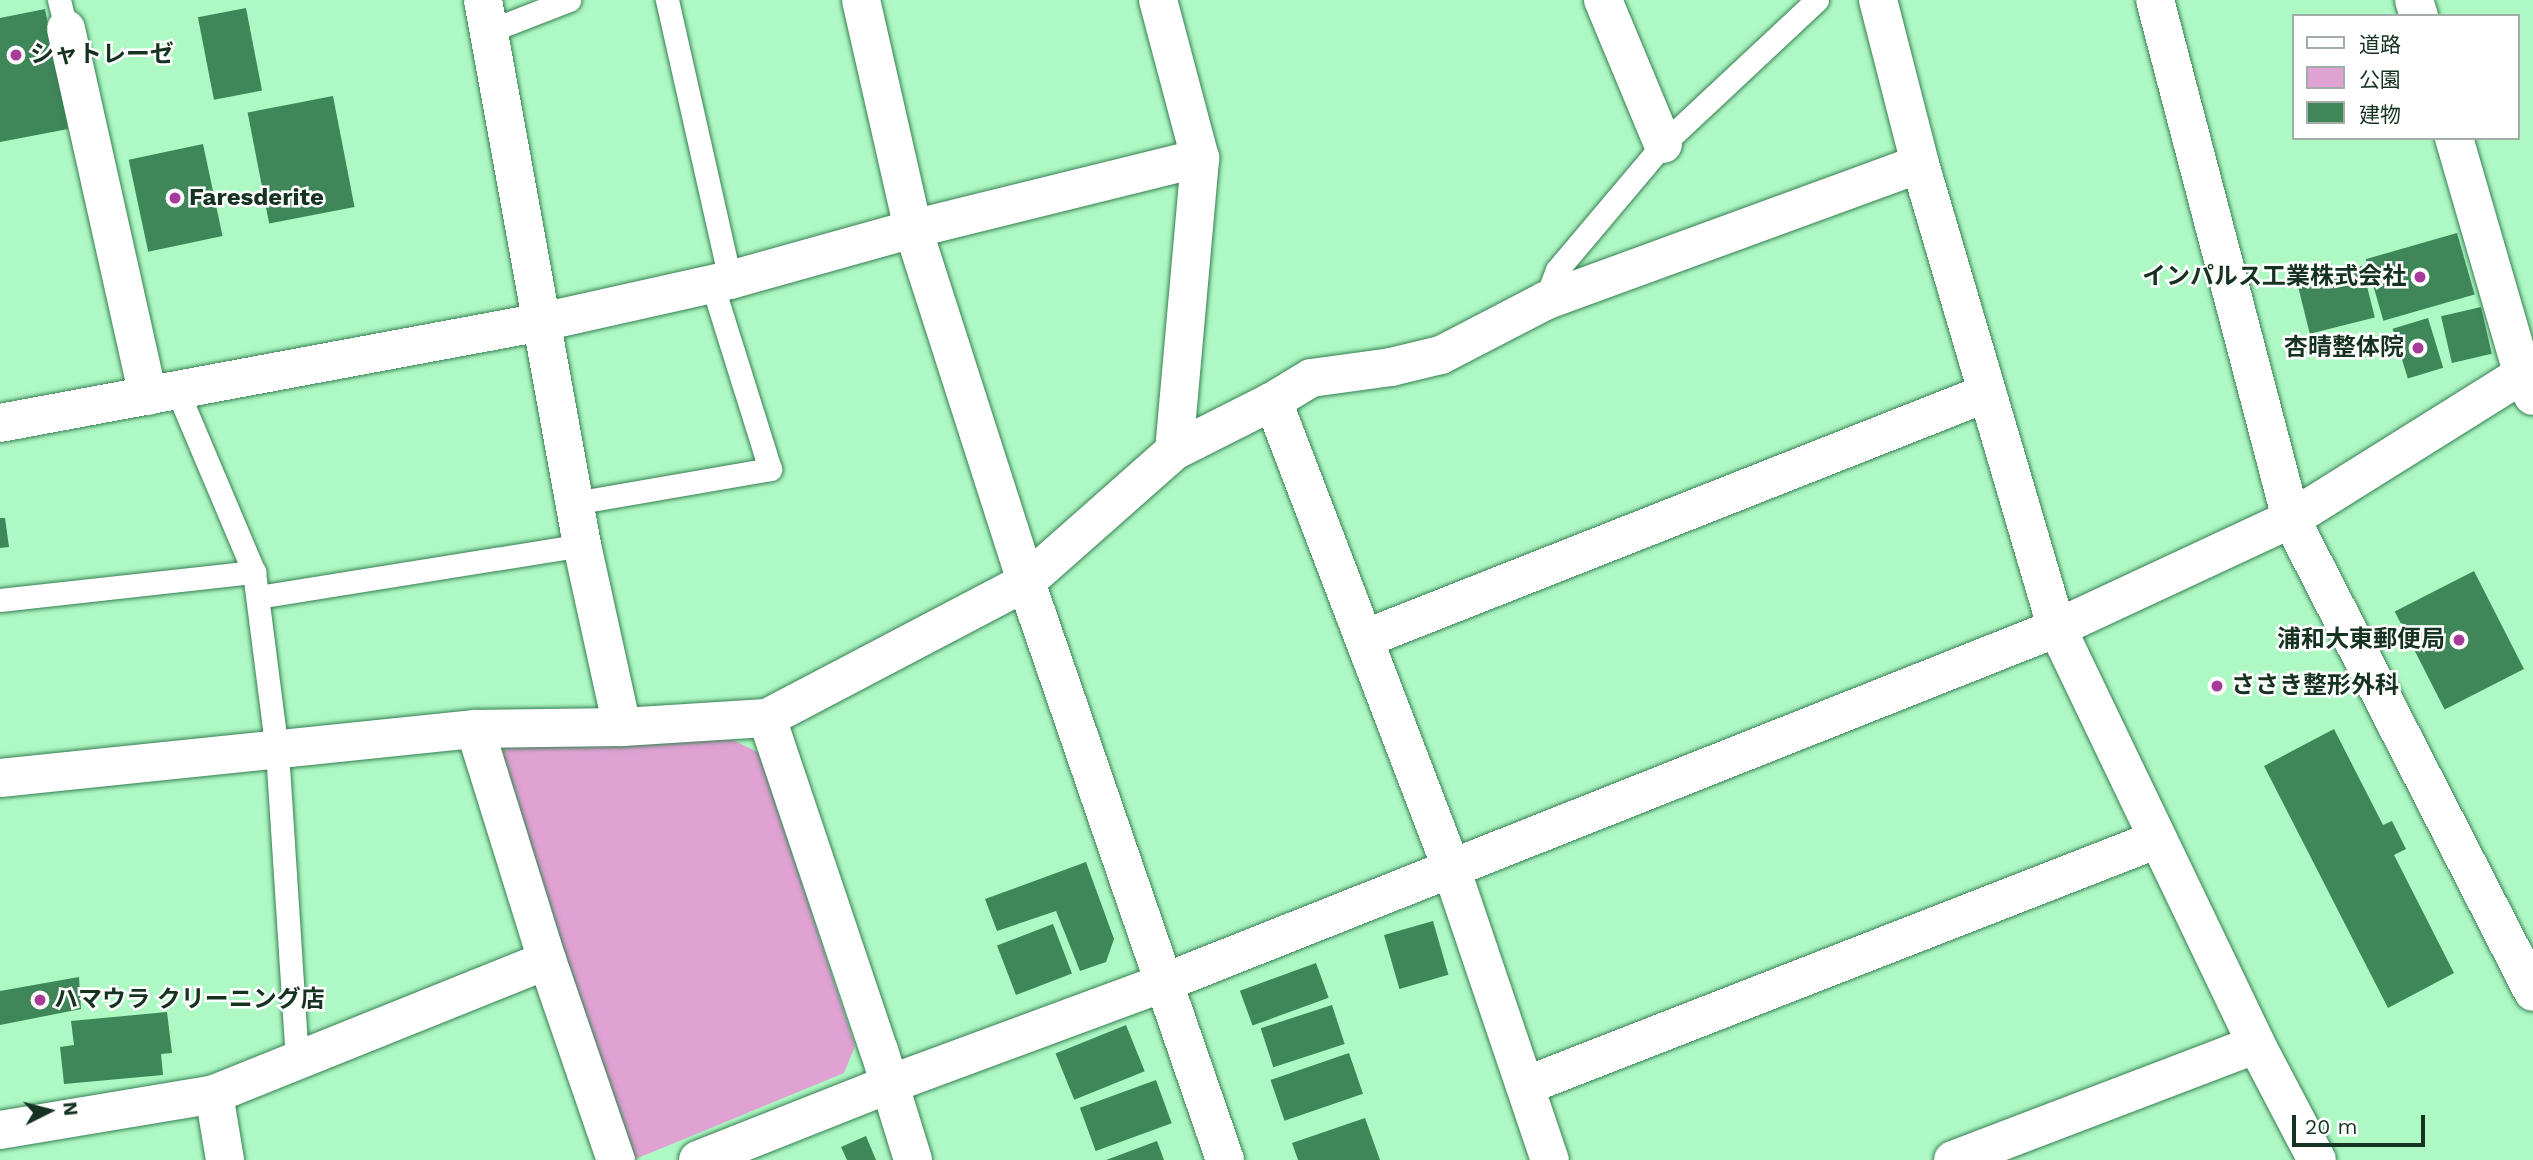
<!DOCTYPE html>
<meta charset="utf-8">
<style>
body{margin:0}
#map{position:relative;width:2533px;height:1160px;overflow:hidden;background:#aef8c4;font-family:"Work Sans","Noto Sans JP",sans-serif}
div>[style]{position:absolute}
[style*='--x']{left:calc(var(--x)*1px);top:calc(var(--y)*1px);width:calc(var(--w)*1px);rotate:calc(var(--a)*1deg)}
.green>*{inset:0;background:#e0a1d3}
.building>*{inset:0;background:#3f8659;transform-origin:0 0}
.roads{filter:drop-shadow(0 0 2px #377f52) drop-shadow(0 0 2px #377f52)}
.service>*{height:23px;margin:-11.5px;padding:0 11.5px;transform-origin:11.5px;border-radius:11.5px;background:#fff}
.minor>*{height:38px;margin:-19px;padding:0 19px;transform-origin:19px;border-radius:19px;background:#fff}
.tertiary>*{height:38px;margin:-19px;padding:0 19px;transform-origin:19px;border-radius:19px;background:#fff}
.dots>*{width:19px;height:19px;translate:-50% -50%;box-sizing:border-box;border:4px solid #fff;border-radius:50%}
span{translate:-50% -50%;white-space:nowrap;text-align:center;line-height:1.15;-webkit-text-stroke:5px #fff;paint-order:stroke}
.poi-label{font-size:24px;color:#153320;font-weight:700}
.left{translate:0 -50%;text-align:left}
.right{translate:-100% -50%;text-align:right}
.legend{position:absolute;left:2292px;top:14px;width:228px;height:126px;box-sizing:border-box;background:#fff;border:2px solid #a1ada6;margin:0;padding:9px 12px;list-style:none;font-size:21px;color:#153320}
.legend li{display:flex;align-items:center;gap:14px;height:35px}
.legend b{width:35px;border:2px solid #a1ada6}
.north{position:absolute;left:14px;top:1076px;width:70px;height:70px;-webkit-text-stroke:5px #fff;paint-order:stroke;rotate:84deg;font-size:19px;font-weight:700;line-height:28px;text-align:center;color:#153320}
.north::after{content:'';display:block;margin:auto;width:24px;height:32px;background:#153320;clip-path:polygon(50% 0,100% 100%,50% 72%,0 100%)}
.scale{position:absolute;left:2292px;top:1115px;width:133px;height:32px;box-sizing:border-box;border:4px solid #153320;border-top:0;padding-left:9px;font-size:21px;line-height:24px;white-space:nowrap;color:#153320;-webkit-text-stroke:5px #fff;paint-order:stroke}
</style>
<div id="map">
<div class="green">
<i style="clip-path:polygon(508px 739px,733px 740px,759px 753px,855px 1046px,844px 1073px,633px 1160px,499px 762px)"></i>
</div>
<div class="building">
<i style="left:246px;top:8px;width:84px;height:49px;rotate:79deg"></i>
<i style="clip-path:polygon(45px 9px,68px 129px,0 142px,0 18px)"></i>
<i style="left:333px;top:96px;width:113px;height:87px;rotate:79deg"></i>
<i style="left:203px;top:144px;width:94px;height:76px;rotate:78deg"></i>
<i style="left:2457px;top:233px;width:64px;height:95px;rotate:74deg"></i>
<i style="left:2362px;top:266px;width:53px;height:67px;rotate:76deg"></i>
<i style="left:2481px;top:307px;width:48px;height:41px;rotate:77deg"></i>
<i style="left:2428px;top:318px;width:52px;height:37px;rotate:73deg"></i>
<i style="clip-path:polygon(0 518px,5px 518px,9px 547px,0 548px)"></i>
<i style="left:2474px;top:571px;width:110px;height:89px;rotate:63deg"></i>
<i style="clip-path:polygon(2334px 729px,2383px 825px,2392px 821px,2406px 849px,2394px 855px,2454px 973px,2388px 1008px,2264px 766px)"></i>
<i style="clip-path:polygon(1086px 862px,1114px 939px,1106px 962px,1080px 971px,1056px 911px,997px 931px,985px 899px)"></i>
<i style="left:1433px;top:921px;width:56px;height:51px;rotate:74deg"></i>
<i style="left:1053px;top:924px;width:53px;height:60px;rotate:69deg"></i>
<i style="left:1316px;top:963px;width:37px;height:81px;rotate:70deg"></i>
<i style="clip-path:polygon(79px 977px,81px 1009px,0 1025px,0 991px)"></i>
<i style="left:1332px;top:1005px;width:41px;height:75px;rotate:72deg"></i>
<i style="clip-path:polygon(167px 1012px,172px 1053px,161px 1054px,163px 1075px,64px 1084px,60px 1047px,74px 1045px,71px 1021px)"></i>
<i style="left:1126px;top:1025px;width:50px;height:76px;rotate:68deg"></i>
<i style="left:1349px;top:1053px;width:43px;height:83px;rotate:71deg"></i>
<i style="left:1156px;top:1080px;width:46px;height:81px;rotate:70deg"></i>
<i style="clip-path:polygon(1365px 1118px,1380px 1160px,1298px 1160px,1292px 1143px)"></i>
<i style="clip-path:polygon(866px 1136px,876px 1160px,847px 1160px,841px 1147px)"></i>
<i style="clip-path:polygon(1157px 1141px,1164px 1160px,1106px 1160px)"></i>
</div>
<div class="roads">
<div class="service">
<i style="--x:59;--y:0;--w:30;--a:76"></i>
<i style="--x:667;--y:0;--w:287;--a:77.3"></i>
<i style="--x:489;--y:31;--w:86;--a:-21.2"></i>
<i style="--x:1545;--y:301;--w:33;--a:-69"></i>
<i style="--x:1557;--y:270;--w:165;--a:-49.9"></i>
<i style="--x:1663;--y:144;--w:211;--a:-43.1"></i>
<i style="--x:177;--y:390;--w:198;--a:67.1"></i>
<i style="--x:254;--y:572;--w:180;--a:82.7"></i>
<i style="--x:277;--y:751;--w:313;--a:86.3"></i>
<i style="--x:574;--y:503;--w:199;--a:-9.8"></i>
<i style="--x:770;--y:469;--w:194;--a:-107.4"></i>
<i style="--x:258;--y:597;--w:328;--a:-9.1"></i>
<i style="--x:0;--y:600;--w:256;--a:-6.3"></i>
</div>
<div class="minor">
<i style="--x:483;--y:0;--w:554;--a:79.7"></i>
<i style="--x:582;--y:545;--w:186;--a:77.6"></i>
<i style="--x:861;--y:0;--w:235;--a:77.2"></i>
<i style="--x:913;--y:229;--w:371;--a:72.2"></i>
<i style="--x:1026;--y:582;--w:611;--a:71"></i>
<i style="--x:1603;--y:0;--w:156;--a:67.4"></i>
<i style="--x:1878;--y:0;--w:169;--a:75.6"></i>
<i style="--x:1920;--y:164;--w:484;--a:73.6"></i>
<i style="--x:2057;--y:628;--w:461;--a:64.4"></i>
<i style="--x:2256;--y:1044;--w:131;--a:62.3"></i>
<i style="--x:2414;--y:0;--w:17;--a:73"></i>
<i style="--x:66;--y:29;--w:376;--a:77.4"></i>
<i style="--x:2454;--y:138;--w:247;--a:73.8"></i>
<i style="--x:2523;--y:375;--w:23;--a:65"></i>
<i style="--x:1273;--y:401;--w:44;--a:-31.2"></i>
<i style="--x:1311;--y:378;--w:81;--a:-7.8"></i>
<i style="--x:1391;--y:367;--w:51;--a:-13.5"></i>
<i style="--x:1441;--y:355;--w:117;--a:-27.4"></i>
<i style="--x:1545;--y:301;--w:399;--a:-20.1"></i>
<i style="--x:0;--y:423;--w:551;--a:-10.56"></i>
<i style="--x:542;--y:322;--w:193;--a:-12.6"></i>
<i style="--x:730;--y:280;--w:190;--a:-15.6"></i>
<i style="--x:913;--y:229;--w:296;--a:-13.9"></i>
<i style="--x:1174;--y:451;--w:111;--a:-26.8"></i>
<i style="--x:1273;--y:401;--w:500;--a:69.1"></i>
<i style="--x:1451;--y:868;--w:308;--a:71.3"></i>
<i style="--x:1364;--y:639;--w:670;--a:-21.55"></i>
<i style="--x:767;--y:718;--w:350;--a:71.4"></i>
<i style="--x:879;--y:1050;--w:115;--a:72.8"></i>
<i style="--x:475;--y:729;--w:242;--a:72.7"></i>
<i style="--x:547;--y:960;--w:212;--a:71"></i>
<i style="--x:0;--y:778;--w:478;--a:-5.9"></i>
<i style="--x:475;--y:729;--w:147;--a:-0.8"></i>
<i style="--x:622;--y:727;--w:145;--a:-3.6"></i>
<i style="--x:767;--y:718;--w:293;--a:-27.7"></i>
<i style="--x:1026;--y:582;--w:198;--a:-41.5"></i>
<i style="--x:1174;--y:451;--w:294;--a:-84.9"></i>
<i style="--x:1200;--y:158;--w:163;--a:-104.9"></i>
<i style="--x:1525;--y:1086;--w:679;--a:-21.32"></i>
<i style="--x:214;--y:1094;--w:67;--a:80.5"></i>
<i style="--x:0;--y:1130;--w:217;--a:-9.5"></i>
<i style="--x:214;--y:1094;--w:359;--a:-21.9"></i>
<i style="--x:1953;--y:1160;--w:324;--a:-20.9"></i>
</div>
<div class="tertiary">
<i style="--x:2155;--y:0;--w:537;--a:75.32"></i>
<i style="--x:2291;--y:519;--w:531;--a:62.9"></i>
<i style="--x:698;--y:1160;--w:206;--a:-21.6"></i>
<i style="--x:890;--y:1084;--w:291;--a:-20.3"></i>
<i style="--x:1163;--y:983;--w:962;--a:-21.66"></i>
<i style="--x:2057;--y:628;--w:258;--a:-25"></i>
<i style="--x:2291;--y:519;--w:285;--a:-32"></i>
</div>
</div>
<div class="dots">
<i style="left:16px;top:55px;background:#a83b99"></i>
<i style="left:175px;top:198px;background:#a83b99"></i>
<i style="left:2420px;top:277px;background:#a83b99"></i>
<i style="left:2418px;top:348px;background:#a83b99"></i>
<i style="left:2459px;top:640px;background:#a83b99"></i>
<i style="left:2217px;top:686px;background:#a83b99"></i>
<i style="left:40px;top:1000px;background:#a83b99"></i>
</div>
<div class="poi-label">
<span class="left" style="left:30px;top:55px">シャトレーゼ</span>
<span class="left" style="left:189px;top:198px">Faresderite</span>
<span class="right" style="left:2406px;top:277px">インパルス工業株式会社</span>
<span class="right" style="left:2404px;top:348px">杏晴整体院</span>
<span class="right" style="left:2445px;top:640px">浦和大東郵便局</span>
<span class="left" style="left:2231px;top:686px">ささき整形外科</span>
<span class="left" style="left:54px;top:1000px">ハマウラ クリーニング店</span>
</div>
<ul class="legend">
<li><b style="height:9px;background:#fff"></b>道路</li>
<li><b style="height:19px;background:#e0a1d3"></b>公園</li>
<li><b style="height:19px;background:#3f8659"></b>建物</li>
</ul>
<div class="north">N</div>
<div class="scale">20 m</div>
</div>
